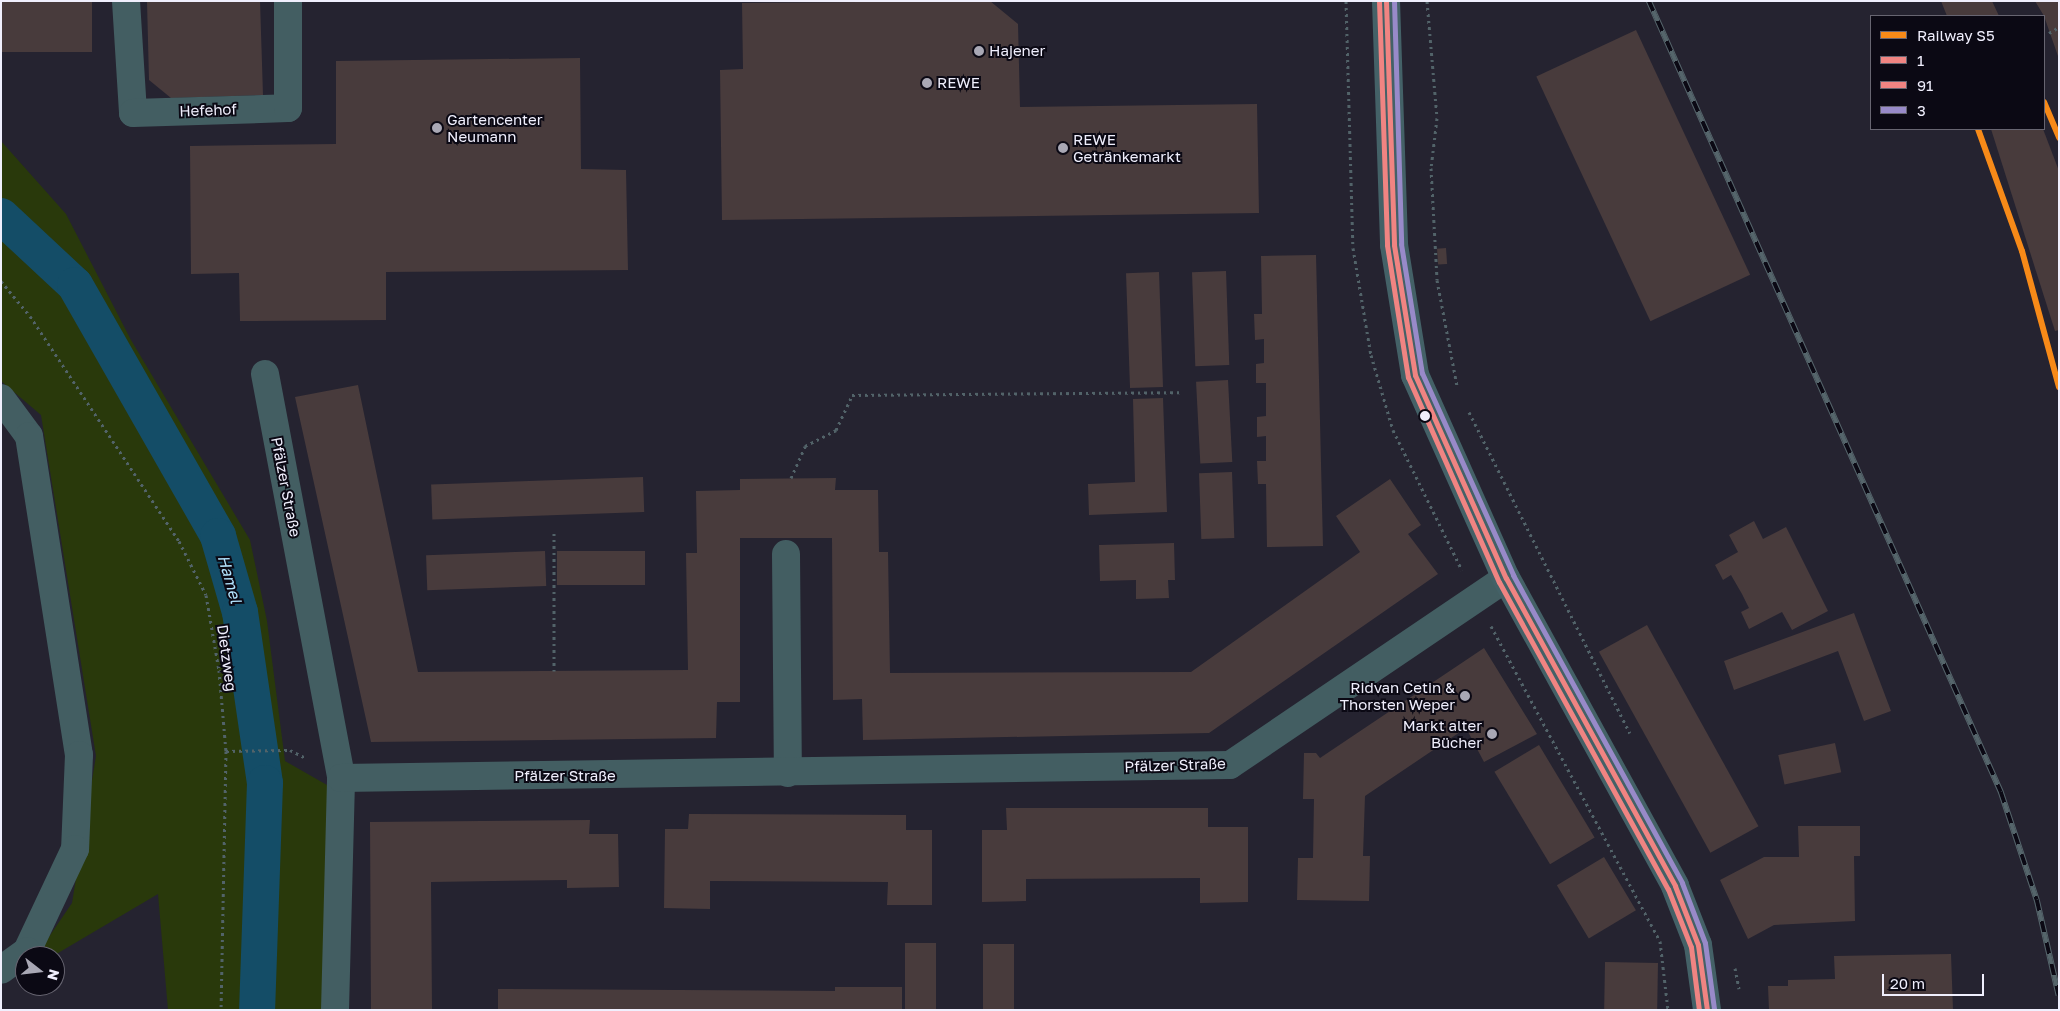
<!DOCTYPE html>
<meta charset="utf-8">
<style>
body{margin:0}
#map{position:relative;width:2060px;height:1011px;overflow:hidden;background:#252330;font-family:"Golos Text",sans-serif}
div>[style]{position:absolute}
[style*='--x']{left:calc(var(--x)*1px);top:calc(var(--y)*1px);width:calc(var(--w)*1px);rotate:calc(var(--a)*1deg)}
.green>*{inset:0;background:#29390b}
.canal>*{height:36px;margin:-18px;padding:0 18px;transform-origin:18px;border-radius:18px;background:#144d67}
.building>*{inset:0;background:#483b3c;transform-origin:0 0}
.path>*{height:3px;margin-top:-1.5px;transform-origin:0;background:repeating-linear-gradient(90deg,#526369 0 2.5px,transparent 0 6.5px)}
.minor>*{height:28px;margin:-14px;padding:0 14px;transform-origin:14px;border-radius:14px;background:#435e62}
.major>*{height:28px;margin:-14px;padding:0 14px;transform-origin:14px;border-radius:14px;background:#446167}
.rail>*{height:5.5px;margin-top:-2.75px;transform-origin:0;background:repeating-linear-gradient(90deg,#0b0914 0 11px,#55656b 0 22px);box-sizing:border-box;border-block:1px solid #55656b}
.bus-1>*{height:5px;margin:-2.5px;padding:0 2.5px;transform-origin:2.5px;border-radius:2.5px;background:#f08482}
.bus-2>*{height:5px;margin:-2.5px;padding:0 2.5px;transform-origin:2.5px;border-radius:2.5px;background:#f08482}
.bus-3>*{height:5px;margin:-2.5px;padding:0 2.5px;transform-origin:2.5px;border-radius:2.5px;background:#988ac9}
.rail-1>*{height:6px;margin:-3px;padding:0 3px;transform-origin:3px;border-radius:3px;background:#f78a18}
.dots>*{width:14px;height:14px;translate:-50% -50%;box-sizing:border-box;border:2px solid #0b0914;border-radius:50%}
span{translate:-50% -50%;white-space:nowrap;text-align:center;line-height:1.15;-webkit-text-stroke:4px #0b0914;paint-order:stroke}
.poi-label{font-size:15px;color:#f0effd}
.left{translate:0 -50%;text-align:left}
.right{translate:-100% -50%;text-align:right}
.street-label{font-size:15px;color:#f0effd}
.water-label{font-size:16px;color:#b2e3fd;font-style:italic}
.frame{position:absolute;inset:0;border:2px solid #f0effd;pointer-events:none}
.legend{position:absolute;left:1870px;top:15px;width:175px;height:115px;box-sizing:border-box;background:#0b0914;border:1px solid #676571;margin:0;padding:6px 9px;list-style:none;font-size:15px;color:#f0effd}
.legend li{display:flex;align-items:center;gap:10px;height:25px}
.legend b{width:25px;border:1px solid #676571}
.north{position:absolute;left:15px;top:946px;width:50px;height:50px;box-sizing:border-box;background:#0b0914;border:1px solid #676571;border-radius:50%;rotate:106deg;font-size:14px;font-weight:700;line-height:20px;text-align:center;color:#f0effd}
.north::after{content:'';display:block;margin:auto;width:18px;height:22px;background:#a9a8b5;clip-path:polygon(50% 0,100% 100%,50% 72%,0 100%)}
.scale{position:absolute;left:1882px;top:974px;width:102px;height:22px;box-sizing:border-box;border:2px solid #f0effd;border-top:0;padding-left:6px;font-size:15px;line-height:18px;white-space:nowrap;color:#f0effd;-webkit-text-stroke:4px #0b0914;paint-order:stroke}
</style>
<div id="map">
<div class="green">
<i style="clip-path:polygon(1px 141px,66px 214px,131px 340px,250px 540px,267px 621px,285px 761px,327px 785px,329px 1010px,168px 1010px,158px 894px,53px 956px,36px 956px,72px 903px,96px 756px,41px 415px,1px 381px)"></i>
</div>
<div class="canal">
<i style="--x:1;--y:216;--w:101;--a:43"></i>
<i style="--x:75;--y:285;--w:289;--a:60.3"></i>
<i style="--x:218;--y:536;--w:79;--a:73.9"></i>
<i style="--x:240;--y:612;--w:173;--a:81.7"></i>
<i style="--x:265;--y:783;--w:227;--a:92"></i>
</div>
<div class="building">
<i style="left:1px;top:1px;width:91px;height:51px"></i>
<i style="clip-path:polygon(147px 1px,260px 1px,263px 95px,171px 98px,149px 80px)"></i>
<i style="clip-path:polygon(990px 1px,1018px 24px,1020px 107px,1257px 104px,1259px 213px,722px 220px,720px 70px,743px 69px,742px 3px)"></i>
<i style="clip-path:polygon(1941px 1px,1992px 1px,1999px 16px,1947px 16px)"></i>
<i style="clip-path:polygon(2035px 1px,2059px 1px,2059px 59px,2044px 16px)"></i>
<i style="left:1636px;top:30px;width:270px;height:110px;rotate:65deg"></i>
<i style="clip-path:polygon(580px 58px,581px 169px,626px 170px,628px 270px,386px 272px,386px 320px,240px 321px,239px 273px,191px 274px,190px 146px,336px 144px,336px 61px)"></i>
<i style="clip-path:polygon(1991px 129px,2043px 129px,2059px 171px,2059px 330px,2055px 331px)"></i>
<i style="left:1446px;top:248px;width:16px;height:9px;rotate:86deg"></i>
<i style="clip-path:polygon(1316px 255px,1323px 546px,1267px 547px,1266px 484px,1258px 484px,1257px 461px,1266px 461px,1266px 436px,1257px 437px,1257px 417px,1266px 416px,1266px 383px,1256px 383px,1256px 364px,1264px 363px,1264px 339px,1255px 340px,1254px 314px,1262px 314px,1261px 256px)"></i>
<i style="left:1226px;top:271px;width:94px;height:34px;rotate:88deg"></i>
<i style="left:1159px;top:272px;width:115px;height:33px;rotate:88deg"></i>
<i style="left:1228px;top:380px;width:82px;height:32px;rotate:87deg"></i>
<i style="clip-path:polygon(358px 385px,418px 672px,688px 670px,686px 553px,697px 553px,696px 491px,740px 490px,740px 479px,836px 478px,835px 490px,878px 490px,879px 552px,888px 552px,890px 673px,1191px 672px,1360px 552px,1336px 516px,1390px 479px,1421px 525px,1408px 534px,1438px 574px,1209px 733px,863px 740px,862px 699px,833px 700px,832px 538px,740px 538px,740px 702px,717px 702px,716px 738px,371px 742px,295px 397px)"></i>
<i style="clip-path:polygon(1163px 398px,1167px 512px,1089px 515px,1088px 484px,1135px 482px,1133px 399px)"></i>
<i style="left:1232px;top:472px;width:66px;height:33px;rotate:88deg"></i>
<i style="left:643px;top:477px;width:35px;height:212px;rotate:88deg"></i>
<i style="clip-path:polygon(1754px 521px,1763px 539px,1786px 527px,1828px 611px,1792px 630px,1782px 612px,1749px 629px,1741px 612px,1749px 608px,1742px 594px,1731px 575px,1723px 580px,1715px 565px,1738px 552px,1729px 535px)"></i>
<i style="clip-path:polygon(1174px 543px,1175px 580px,1168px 580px,1169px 598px,1136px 599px,1136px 580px,1100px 581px,1099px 545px)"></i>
<i style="left:545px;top:551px;width:35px;height:119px;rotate:88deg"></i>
<i style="left:557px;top:551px;width:88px;height:34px"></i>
<i style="clip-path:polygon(1854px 613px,1891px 711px,1864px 721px,1838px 651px,1734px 690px,1724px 661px)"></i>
<i style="left:1647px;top:625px;width:230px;height:55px;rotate:61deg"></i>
<i style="clip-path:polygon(1484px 648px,1537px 734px,1484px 762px,1466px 728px,1365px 796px,1363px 856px,1370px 856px,1369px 901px,1297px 900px,1298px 858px,1313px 858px,1314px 799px,1303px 799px,1304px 753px,1316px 753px,1320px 758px)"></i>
<i style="left:1835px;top:743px;width:30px;height:58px;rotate:78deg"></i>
<i style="left:1539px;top:745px;width:108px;height:52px;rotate:59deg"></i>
<i style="clip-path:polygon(1006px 808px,1208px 808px,1208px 827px,1248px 827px,1248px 902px,1200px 903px,1200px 878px,1026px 879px,1026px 901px,982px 902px,982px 830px,1007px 830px)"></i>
<i style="clip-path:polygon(689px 814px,906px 815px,906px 830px,932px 830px,932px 905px,887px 905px,888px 882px,710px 881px,710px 909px,664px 908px,665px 829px,688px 829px)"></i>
<i style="clip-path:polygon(590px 820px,589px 834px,618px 834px,619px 887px,567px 888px,567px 880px,431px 882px,432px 1010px,371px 1010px,370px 822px)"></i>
<i style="clip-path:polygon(1798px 826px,1860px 826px,1860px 856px,1854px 856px,1855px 921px,1774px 925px,1748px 939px,1720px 880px,1764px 857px,1799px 857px)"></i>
<i style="left:1604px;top:857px;width:62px;height:55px;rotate:59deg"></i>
<i style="left:905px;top:943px;width:31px;height:67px"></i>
<i style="left:983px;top:944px;width:31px;height:66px"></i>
<i style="clip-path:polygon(1951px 954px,1953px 1010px,1769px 1010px,1768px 986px,1788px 986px,1788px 980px,1835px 979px,1834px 956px)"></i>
<i style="left:1605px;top:962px;width:53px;height:48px;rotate:1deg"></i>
<i style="clip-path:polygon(835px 987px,902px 987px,902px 1010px,498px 1010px,498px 989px,835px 991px)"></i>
</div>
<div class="path">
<i style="--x:1346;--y:1;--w:247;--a:88.4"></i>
<i style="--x:1353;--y:248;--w:109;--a:80.5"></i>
<i style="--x:1371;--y:355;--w:78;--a:73.7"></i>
<i style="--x:1393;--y:430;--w:156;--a:63.8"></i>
<i style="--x:1427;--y:1;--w:117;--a:85.1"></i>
<i style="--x:1437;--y:118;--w:50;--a:96.8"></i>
<i style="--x:1431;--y:168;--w:112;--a:86.9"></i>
<i style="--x:1437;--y:280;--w:108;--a:79.3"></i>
<i style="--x:2049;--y:33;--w:12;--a:-31"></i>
<i style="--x:1;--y:281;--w:45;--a:50.4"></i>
<i style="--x:30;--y:316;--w:270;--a:56.5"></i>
<i style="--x:179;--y:541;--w:60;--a:63.4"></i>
<i style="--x:206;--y:595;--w:76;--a:80.2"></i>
<i style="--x:219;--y:670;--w:81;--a:85.1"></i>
<i style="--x:226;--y:751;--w:259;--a:91.1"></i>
<i style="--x:1469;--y:412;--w:359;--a:63.4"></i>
<i style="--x:791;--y:478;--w:35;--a:-66"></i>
<i style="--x:805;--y:446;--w:35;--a:-27"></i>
<i style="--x:836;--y:430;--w:38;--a:-65"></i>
<i style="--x:852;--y:395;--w:328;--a:-0.5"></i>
<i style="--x:554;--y:533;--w:138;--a:90"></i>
<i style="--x:1491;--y:626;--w:357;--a:61.8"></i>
<i style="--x:1660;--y:941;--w:69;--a:83.4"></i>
<i style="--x:226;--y:751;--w:64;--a:-0.9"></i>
<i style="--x:290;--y:750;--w:18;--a:27"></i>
<i style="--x:1735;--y:968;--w:21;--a:79"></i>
</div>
<div class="minor">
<i style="--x:126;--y:1;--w:112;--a:86.4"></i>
<i style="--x:133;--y:113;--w:155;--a:-1.8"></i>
<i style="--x:288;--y:108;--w:107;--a:-90"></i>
<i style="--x:265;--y:374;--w:411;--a:79.3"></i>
<i style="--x:1;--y:398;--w:47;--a:53.6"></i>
<i style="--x:29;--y:436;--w:323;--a:81.1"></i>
<i style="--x:79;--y:755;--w:94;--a:92.4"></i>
<i style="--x:75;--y:849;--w:113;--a:115.2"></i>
<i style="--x:27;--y:951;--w:32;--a:144"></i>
<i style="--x:786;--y:554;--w:219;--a:89.5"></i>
<i style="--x:335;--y:1010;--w:232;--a:-88.5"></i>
<i style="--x:341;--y:778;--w:889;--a:-0.84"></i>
<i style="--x:1230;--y:765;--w:333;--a:-34.1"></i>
</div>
<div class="major">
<i style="--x:1386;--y:1;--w:244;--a:88.1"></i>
<i style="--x:1394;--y:245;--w:132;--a:80.8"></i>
<i style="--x:1415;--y:375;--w:222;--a:65.9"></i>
<i style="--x:1506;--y:578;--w:351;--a:61.2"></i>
<i style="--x:1675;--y:886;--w:63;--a:68.7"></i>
<i style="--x:1698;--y:945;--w:66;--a:82.1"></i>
</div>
<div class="rail">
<i style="--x:1649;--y:1;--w:866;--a:66.01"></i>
<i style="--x:2001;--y:792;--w:114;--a:71.6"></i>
<i style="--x:2037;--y:900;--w:98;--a:77.1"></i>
</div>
<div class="bus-1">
<i style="--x:1386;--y:1;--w:244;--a:88.1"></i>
<i style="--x:1394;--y:245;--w:132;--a:80.8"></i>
<i style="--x:1415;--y:375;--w:222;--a:65.9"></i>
<i style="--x:1506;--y:578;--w:351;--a:61.2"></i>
<i style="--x:1675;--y:886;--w:63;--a:68.7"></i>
<i style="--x:1698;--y:945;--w:66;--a:82.1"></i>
</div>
<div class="bus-2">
<i style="--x:1379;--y:1;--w:244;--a:88.1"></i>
<i style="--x:1387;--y:245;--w:134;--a:81"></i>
<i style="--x:1408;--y:377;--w:224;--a:66.1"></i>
<i style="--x:1499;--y:582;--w:350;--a:61.2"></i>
<i style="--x:1668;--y:889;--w:62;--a:68.4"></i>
<i style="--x:1691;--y:947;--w:64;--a:82.8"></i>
</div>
<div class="bus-3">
<i style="--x:1394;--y:1;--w:243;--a:88.3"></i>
<i style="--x:1401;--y:244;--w:131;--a:80.8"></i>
<i style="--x:1422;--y:373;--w:222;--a:65.7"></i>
<i style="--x:1513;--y:575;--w:351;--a:61.2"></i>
<i style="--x:1682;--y:883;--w:64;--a:69"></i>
<i style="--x:1705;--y:943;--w:67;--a:82.2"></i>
</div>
<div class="rail-1">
<i style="--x:2044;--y:102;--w:39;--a:67"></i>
<i style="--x:1978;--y:129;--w:130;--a:70.2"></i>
<i style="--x:2022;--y:251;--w:141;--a:74.8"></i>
</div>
<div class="dots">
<i style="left:979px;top:51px;background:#a9a8b5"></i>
<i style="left:927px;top:83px;background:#a9a8b5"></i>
<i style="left:437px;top:128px;background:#a9a8b5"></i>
<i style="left:1063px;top:148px;background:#a9a8b5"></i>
<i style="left:1425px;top:416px;background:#f0effd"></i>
<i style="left:1465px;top:696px;background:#a9a8b5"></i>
<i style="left:1492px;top:734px;background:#a9a8b5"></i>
</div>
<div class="poi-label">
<span class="left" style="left:989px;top:51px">Hajener</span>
<span class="left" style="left:937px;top:83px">REWE</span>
<span class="left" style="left:447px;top:128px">Gartencenter<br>Neumann</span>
<span class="left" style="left:1073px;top:148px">REWE<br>Getränkemarkt</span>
<span class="right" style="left:1455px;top:696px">Ridvan Cetin &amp;<br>Thorsten Weper</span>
<span class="right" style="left:1482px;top:734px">Markt alter<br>Bücher</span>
</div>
<div class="street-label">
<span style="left:208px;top:110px;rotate:-2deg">Hefehof</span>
<span style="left:286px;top:487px;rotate:79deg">Pfälzer Straße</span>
<span style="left:227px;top:658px;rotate:82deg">Dietzweg</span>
<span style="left:1175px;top:765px;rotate:-2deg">Pfälzer Straße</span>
<span style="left:565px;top:776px">Pfälzer Straße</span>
</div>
<div class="water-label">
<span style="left:230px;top:579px;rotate:74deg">Hamel</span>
</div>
<div class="frame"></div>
<ul class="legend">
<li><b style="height:6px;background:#f78a18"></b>Railway S5</li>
<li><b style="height:6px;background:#f08482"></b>1</li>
<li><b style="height:6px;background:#f08482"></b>91</li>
<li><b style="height:6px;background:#988ac9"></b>3</li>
</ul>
<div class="north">N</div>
<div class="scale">20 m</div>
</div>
